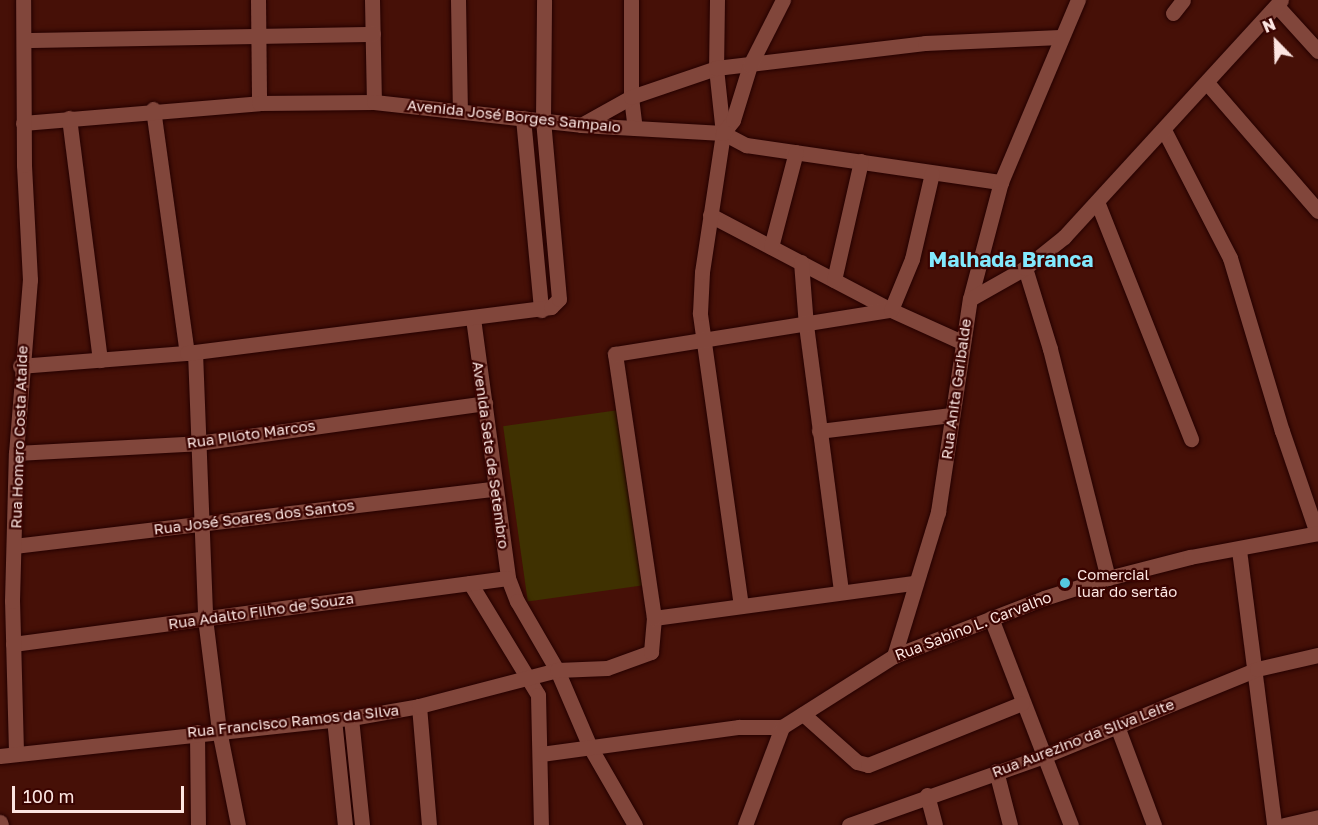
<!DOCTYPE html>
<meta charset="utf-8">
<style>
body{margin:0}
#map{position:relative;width:1318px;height:825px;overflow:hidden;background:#461007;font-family:"Golos Text",sans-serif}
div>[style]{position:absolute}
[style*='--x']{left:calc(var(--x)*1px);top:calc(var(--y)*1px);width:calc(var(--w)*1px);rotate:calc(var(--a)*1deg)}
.green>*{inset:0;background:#3f3101;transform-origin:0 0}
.roads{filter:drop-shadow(0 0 2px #240000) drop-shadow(0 0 2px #240000)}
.minor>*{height:15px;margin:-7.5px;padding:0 7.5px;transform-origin:7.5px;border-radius:7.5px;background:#81463b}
.dots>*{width:16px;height:16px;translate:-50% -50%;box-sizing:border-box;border:3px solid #3a0401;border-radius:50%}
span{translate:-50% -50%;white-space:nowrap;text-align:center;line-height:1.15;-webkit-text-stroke:4.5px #3a0401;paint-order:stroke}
.street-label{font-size:15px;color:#fce5e1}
.poi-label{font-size:15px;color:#fce5e1}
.left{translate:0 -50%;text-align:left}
.district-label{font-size:21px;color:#82e9fe;font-weight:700}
.north{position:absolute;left:1246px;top:12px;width:60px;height:60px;-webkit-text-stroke:4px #3a0401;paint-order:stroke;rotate:337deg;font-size:16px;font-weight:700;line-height:24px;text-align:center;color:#fce5e1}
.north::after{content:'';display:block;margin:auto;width:21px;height:27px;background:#fce5e1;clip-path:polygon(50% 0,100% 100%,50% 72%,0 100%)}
.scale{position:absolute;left:12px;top:786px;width:172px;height:27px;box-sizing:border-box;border:3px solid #fce5e1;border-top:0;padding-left:8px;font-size:18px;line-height:21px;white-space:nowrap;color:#fce5e1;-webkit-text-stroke:4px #3a0401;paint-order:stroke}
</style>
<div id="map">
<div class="green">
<i style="left:619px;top:410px;width:177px;height:117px;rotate:82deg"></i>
</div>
<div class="roads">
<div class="minor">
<i style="--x:258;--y:0;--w:103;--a:89.4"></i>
<i style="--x:372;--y:0;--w:102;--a:88.9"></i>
<i style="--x:458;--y:0;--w:110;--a:89"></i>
<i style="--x:631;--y:0;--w:97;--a:90"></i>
<i style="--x:631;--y:97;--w:31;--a:83"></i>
<i style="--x:717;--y:0;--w:68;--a:90.8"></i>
<i style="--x:716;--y:68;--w:65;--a:83.9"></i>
<i style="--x:1277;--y:6;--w:61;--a:47.7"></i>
<i style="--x:1173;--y:13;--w:16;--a:-52"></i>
<i style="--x:25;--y:40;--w:348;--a:-1"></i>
<i style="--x:1208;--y:84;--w:168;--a:49.1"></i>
<i style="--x:153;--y:109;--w:246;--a:82.1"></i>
<i style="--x:69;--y:118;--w:244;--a:82.7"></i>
<i style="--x:523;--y:118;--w:193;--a:84.6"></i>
<i style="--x:23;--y:123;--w:237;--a:-4.8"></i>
<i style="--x:259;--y:103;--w:115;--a:-0.5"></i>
<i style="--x:374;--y:102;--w:208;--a:6.3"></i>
<i style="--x:581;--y:125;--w:142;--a:3.2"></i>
<i style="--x:723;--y:133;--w:26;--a:28"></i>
<i style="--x:746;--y:145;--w:258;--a:8.3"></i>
<i style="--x:581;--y:125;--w:57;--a:-29.2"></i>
<i style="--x:631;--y:97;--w:90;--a:-18.8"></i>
<i style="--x:716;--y:68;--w:210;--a:-6.8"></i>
<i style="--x:925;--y:43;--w:135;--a:-2.5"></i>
<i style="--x:1164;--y:130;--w:144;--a:62.7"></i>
<i style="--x:1230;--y:258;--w:181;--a:73.3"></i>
<i style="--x:1282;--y:431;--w:108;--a:71.1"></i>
<i style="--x:1098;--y:204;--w:253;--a:68.4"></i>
<i style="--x:710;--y:215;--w:204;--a:27.7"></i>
<i style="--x:891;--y:310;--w:78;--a:24.3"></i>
<i style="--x:771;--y:247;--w:98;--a:-75.3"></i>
<i style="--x:801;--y:262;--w:63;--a:85.5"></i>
<i style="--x:806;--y:325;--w:269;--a:82.5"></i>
<i style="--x:1025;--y:268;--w:85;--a:72.8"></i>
<i style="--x:1050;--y:349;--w:236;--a:75.8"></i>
<i style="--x:834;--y:280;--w:122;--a:-77.2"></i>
<i style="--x:970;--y:299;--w:121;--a:-75.2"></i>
<i style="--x:1001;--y:182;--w:198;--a:-67.1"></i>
<i style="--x:473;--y:318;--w:262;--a:82.3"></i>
<i style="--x:508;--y:578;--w:25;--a:69"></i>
<i style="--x:517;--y:601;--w:80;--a:59.9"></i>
<i style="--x:557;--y:670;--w:84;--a:66.8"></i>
<i style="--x:590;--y:747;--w:90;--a:60"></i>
<i style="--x:195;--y:352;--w:266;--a:87.8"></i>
<i style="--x:205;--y:618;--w:113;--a:82.9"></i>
<i style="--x:219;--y:730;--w:97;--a:78.7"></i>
<i style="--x:20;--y:366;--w:168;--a:-4.5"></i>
<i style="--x:187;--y:353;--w:367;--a:-7.2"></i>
<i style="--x:551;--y:307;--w:11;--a:-45"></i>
<i style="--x:559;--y:299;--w:179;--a:-95.1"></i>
<i style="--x:543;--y:121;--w:121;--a:-89.5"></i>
<i style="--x:819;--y:431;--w:134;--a:-6.9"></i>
<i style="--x:16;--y:453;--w:182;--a:-3.1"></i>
<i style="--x:198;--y:443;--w:290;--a:-7.9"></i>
<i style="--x:14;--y:546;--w:483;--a:-6.8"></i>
<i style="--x:1239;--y:550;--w:277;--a:82.7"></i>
<i style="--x:470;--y:583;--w:131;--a:58.7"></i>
<i style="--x:538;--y:695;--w:130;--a:88.7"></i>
<i style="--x:741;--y:606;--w:296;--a:-98"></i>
<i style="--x:700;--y:313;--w:41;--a:-87.2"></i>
<i style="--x:702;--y:272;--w:141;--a:-81.4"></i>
<i style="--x:723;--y:133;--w:16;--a:-52"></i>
<i style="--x:733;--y:120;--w:58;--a:-72.8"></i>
<i style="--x:750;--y:65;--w:73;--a:-63.1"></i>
<i style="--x:654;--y:618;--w:262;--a:-7.7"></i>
<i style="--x:991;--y:618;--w:222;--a:68.9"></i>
<i style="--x:13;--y:644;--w:499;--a:-7.6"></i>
<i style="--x:894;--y:656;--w:151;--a:-73"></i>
<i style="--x:938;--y:512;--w:215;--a:-81.5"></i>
<i style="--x:970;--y:299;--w:63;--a:-29.4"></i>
<i style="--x:1025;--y:268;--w:50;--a:-38.5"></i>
<i style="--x:1064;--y:237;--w:321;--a:-47.5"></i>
<i style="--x:419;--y:706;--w:119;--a:85.2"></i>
<i style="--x:803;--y:714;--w:72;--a:41.6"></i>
<i style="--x:857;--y:762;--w:11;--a:15"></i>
<i style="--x:868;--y:765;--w:166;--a:-21.9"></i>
<i style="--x:351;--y:718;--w:108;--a:84.1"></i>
<i style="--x:334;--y:719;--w:107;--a:84.1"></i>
<i style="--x:1117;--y:726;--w:106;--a:69.5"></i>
<i style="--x:197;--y:732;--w:93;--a:89.4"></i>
<i style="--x:16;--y:752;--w:151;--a:-91.5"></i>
<i style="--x:12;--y:601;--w:148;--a:-88.5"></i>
<i style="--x:16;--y:453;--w:174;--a:-85.4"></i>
<i style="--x:30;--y:280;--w:115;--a:-93"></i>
<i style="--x:24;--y:165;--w:165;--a:-90.3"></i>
<i style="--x:541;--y:754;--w:200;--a:-7.8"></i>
<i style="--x:739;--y:727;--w:43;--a:0"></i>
<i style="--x:0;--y:756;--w:353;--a:-6.2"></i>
<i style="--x:351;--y:718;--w:69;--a:-10"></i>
<i style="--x:419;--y:706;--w:143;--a:-14.6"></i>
<i style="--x:557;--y:670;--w:50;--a:-2.3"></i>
<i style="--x:607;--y:668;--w:47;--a:-20"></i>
<i style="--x:651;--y:652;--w:34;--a:-85"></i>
<i style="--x:654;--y:618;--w:267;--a:-98.4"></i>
<i style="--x:615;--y:354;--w:279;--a:-9.1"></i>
<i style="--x:891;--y:310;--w:55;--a:-67.6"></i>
<i style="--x:912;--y:259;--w:88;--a:-76.9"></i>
<i style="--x:996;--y:771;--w:56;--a:75.5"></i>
<i style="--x:927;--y:795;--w:31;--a:75"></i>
<i style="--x:0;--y:822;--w:3;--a:72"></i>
<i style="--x:745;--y:825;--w:105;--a:-69.3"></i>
<i style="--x:782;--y:727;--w:133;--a:-32.4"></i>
<i style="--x:894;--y:656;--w:161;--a:-21.1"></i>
<i style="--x:1044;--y:598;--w:67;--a:-17.4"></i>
<i style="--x:1108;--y:578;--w:85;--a:-14.4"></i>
<i style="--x:1190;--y:557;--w:130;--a:-10.6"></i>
<i style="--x:849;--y:825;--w:207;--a:-19.5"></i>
<i style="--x:1044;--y:756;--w:230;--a:-22.2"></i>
<i style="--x:1257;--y:669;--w:63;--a:-12.9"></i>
<i style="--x:1284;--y:825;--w:35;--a:-13"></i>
</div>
</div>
<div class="dots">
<i style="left:1065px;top:583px;background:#55cadf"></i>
</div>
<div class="street-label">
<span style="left:514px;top:116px;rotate:6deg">Avenida José Borges Sampaio</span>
<span style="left:956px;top:389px;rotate:-82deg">Rua Anita Garibalde</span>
<span style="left:251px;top:434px;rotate:-8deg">Rua Piloto Marcos</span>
<span style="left:19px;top:437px;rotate:-88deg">Rua Homero Costa Ataide</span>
<span style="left:491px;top:455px;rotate:82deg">Avenida Sete de Setembro</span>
<span style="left:254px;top:517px;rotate:-7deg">Rua José Soares dos Santos</span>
<span style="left:261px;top:611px;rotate:-8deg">Rua Adalto Filho de Souza</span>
<span style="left:973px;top:626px;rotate:-21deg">Rua Sabino L. Carvalho</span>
<span style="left:293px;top:721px;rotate:-6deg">Rua Francisco Ramos da Silva</span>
<span style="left:1083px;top:738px;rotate:-21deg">Rua Aurezino da Silva Leite</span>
</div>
<div class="poi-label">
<span class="left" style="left:1077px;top:583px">Comercial<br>luar do sertão</span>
</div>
<div class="district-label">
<span style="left:1011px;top:259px">Malhada Branca</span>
</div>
<div class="north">N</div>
<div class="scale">100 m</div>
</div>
